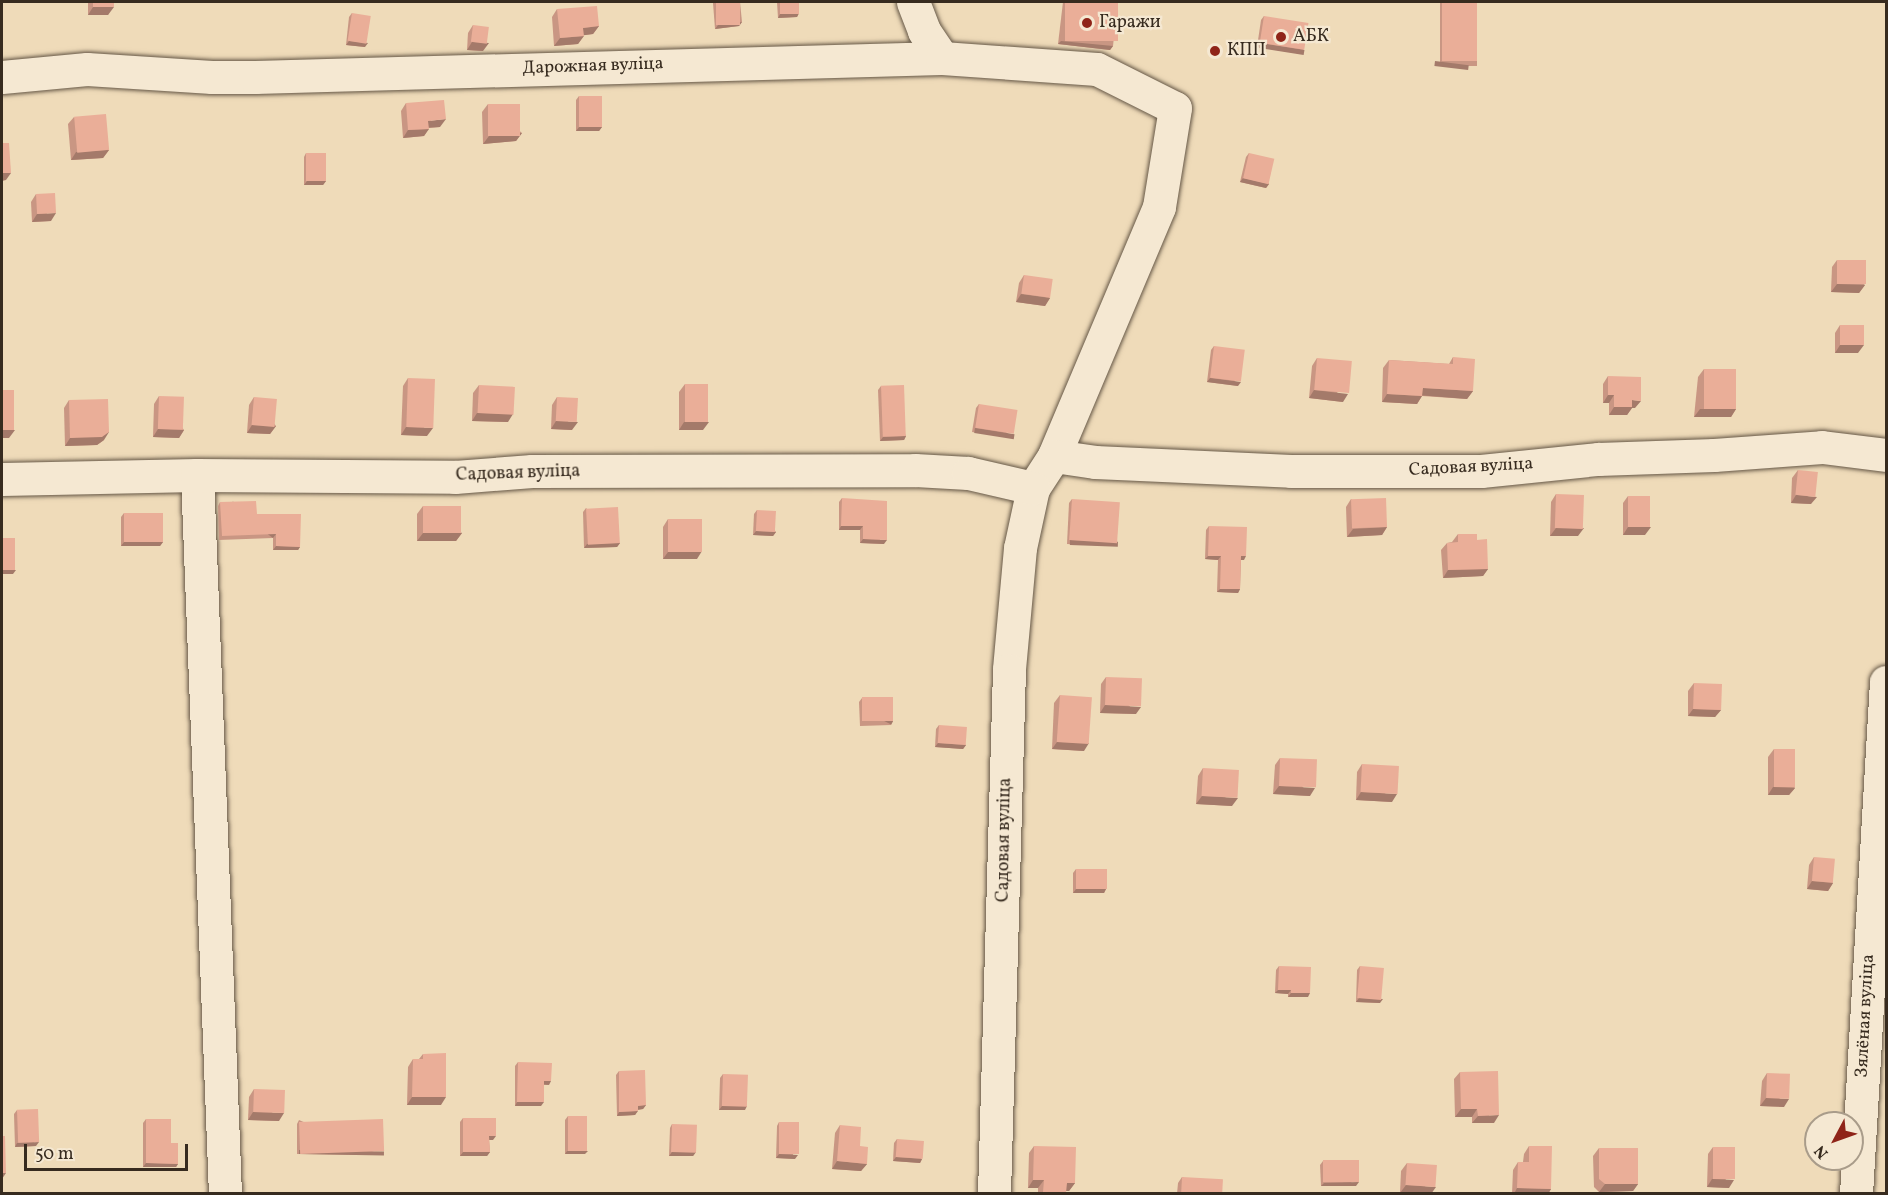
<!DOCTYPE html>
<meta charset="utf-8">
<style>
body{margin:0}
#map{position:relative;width:1888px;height:1195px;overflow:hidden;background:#efdbb9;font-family:Vollkorn,serif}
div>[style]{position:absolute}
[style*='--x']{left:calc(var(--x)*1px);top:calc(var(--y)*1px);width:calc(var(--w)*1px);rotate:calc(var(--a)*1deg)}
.roads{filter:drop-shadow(0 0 2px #655746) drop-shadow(0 0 2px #655746)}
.minor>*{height:33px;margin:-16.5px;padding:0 16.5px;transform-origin:16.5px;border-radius:16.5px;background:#f5e8d2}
.wall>*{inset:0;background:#c99683;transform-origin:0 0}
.shaded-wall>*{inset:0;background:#a47a6a;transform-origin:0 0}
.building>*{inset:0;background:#eaae98;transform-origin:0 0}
.dots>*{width:16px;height:16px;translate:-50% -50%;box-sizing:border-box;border:3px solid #f5e8d2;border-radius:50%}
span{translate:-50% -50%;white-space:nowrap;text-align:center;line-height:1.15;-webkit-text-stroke:4.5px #f5e8d2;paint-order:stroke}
.poi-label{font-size:18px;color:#372b1f}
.left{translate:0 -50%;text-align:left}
.street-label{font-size:18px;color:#372b1f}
.frame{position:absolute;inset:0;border:3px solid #372b1f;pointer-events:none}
.north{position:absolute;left:1804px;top:1111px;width:60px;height:60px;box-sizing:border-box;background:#f5e8d2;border:2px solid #a99c8a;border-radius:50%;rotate:229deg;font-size:16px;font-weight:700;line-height:24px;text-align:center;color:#372b1f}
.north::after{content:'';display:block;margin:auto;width:21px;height:27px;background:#8f2418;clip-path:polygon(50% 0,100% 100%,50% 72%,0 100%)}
.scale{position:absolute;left:24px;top:1144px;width:164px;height:27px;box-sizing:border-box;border:3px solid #372b1f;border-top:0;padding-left:8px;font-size:18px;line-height:21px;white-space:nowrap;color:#372b1f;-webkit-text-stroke:4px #f5e8d2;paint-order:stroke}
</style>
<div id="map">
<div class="roads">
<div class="minor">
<i style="--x:913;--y:2;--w:31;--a:69"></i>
<i style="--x:924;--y:31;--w:32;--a:56"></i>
<i style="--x:2;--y:77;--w:85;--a:-5.4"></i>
<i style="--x:87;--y:69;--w:125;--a:3.7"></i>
<i style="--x:212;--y:77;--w:43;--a:0"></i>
<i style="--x:255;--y:77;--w:687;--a:-1.58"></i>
<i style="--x:942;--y:58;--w:155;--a:4.1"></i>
<i style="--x:1097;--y:69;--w:87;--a:26.6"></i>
<i style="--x:1175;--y:108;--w:100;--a:99.2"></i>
<i style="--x:1159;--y:207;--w:270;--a:112.9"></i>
<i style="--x:1054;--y:456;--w:38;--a:123"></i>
<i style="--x:1033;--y:488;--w:61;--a:102.2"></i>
<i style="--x:1020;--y:548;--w:122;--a:95.2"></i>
<i style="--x:1009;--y:670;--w:524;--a:91.64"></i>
<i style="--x:1054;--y:456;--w:41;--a:8.3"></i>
<i style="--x:1095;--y:462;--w:196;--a:2.6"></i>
<i style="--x:1291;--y:471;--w:190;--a:0"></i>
<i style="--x:1481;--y:471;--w:118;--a:-5.9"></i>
<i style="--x:1598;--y:459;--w:116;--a:-2"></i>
<i style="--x:1714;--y:455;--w:108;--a:-4.2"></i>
<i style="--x:1822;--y:447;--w:64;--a:7.1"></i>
<i style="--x:197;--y:475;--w:720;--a:87.77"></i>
<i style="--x:2;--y:479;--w:195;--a:-1.2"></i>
<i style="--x:197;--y:475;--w:258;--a:0.4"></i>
<i style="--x:455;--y:477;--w:77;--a:-4.5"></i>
<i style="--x:532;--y:471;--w:383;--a:-0.1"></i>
<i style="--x:915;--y:470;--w:53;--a:3.2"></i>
<i style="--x:968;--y:473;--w:67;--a:13"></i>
<i style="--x:1856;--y:1194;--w:513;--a:-86.65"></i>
</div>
</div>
<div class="wall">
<i style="clip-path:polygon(88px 2px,114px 2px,108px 15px,88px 15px)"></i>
<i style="clip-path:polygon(714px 2px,740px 2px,742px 22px,739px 26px,715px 29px,713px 3px)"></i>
<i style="clip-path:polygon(777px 2px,799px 2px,799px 13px,797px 17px,778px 18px)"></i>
<i style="clip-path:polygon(1063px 2px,1118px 2px,1113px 46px,1110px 50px,1058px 44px)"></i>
<i style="left:1440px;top:2px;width:37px;height:64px"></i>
<i style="clip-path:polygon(557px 9px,599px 26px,593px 34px,584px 35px,578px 44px,554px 46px,552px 17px)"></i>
<i style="clip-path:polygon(352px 13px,365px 47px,346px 45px,349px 17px)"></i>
<i style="clip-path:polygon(1264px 16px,1304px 50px,1302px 54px,1257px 47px,1261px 20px)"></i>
<i style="clip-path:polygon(473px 25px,483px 51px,467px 50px,468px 33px)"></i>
<i style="clip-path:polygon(579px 96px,602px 127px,599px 131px,576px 131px,576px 100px)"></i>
<i style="clip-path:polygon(406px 103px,440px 127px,429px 128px,424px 136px,403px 138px,401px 111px)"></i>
<i style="clip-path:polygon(488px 104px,522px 133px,516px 141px,483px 144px,482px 112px)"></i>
<i style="clip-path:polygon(74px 117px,109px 150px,103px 158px,71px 160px,68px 124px)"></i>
<i style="clip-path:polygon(306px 153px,326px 181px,323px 185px,304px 185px,304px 157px)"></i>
<i style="clip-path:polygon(1249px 153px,1269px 184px,1266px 188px,1240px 182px,1246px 157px)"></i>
<i style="clip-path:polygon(36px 194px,51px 221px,32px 222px,31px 202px)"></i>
<i style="clip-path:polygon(1837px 260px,1865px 285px,1859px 293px,1831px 292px,1832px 267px)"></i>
<i style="clip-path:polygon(1024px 275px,1050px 298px,1045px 306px,1016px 302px,1019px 283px)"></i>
<i style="clip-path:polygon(1840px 325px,1858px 353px,1835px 353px,1835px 333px)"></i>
<i style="clip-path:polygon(1214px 346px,1238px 386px,1207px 382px,1211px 350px)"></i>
<i style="clip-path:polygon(1453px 357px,1473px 391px,1467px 399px,1422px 396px,1417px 404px,1382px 402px,1383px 368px,1389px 360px,1449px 364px)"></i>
<i style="clip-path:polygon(1317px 358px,1343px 402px,1309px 398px,1312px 366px)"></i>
<i style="clip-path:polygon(1704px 369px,1736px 409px,1731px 417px,1694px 417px,1698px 377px)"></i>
<i style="clip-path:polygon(1608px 376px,1635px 408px,1632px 408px,1627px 415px,1609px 415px,1609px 403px,1603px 403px,1603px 384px)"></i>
<i style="clip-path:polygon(408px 378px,427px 436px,401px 435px,403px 386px)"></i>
<i style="clip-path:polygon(685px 384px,703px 430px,679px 430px,679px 392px)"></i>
<i style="clip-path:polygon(479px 385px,508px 422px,472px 421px,473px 393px)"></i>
<i style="clip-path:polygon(881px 386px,906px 436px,904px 440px,880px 441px,878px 390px)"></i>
<i style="clip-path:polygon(159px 396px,184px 430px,179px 438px,153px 437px,154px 404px)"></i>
<i style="clip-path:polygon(254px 397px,276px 426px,270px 434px,247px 433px,249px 405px)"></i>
<i style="clip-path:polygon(557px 397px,572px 430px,551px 429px,552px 405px)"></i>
<i style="clip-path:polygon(69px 400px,104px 440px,97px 445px,65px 446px,64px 408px)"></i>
<i style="clip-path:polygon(979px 404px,1012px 438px,972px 432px,976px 408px)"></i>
<i style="clip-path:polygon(1798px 470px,1811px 504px,1791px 503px,1792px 478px)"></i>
<i style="clip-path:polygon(1556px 494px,1578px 536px,1550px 536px,1551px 502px)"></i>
<i style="clip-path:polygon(1628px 496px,1645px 535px,1623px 535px,1623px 503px)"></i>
<i style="clip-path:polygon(842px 498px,884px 544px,860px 543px,860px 530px,839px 530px,839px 502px)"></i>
<i style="clip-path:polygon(1072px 499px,1115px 546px,1067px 544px,1069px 503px)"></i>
<i style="clip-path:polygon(1351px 499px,1387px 527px,1382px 535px,1347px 537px,1346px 507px)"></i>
<i style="clip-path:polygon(220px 502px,300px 547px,298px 550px,273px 550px,273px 538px,219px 540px,218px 506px)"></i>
<i style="clip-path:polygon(423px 506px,462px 533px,456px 541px,417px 541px,417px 514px)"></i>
<i style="clip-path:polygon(586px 508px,620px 543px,617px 547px,584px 548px,583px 512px)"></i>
<i style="clip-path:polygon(757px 510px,776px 532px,773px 536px,753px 535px,754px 514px)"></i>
<i style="clip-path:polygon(124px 513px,163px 542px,160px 546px,121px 546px,121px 517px)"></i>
<i style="clip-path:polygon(668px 519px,697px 559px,663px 559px,663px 527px)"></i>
<i style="clip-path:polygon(1209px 526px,1244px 560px,1241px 560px,1240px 589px,1238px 593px,1217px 592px,1218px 560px,1205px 559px,1206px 530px)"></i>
<i style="clip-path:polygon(1458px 534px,1477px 540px,1488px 569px,1483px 576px,1443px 578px,1441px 550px,1447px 543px,1452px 542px)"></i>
<i style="clip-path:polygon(1106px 677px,1136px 714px,1100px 713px,1101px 684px)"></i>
<i style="clip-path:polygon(1694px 683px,1721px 710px,1715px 717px,1688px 716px,1688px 691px)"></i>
<i style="clip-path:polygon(1060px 695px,1084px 751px,1052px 749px,1054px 703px)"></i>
<i style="clip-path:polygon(862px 698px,893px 721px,891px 725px,860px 726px,859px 702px)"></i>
<i style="clip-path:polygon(939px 725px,966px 745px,963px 749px,935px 747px,936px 729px)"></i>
<i style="clip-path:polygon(1774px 749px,1795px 788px,1789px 795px,1768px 795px,1768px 757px)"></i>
<i style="clip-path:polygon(1280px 758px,1310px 796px,1273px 794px,1275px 765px)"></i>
<i style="clip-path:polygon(1362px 764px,1392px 802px,1356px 800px,1357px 772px)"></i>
<i style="clip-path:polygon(1203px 768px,1232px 806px,1196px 804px,1198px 776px)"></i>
<i style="clip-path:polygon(1814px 857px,1833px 883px,1828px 891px,1807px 889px,1809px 865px)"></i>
<i style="clip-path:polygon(1076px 869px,1106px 889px,1104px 893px,1073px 893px,1073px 873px)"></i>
<i style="clip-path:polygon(1279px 966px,1308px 997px,1288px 997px,1288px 994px,1275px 993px,1276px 970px)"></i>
<i style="clip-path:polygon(1360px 966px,1380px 1003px,1356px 1002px,1357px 970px)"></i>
<i style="clip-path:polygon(423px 1054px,441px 1105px,407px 1105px,408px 1067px,413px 1059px,419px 1059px)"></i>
<i style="clip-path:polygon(518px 1062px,549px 1085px,544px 1085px,541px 1106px,515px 1106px,515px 1066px)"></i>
<i style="clip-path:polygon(619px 1071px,646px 1105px,643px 1109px,638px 1110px,635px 1115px,617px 1116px,616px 1075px)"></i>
<i style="clip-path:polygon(1460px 1072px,1494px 1123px,1472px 1123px,1472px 1117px,1455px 1117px,1454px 1079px)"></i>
<i style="clip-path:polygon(1767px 1073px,1784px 1107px,1760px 1106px,1762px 1081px)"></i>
<i style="clip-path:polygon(723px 1074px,745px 1110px,719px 1110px,720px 1078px)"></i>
<i style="clip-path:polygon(254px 1089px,279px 1121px,248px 1120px,249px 1097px)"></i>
<i style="clip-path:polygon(17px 1110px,36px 1146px,15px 1147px,14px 1114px)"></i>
<i style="clip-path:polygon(568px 1116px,585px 1154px,565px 1154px,565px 1120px)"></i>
<i style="clip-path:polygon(463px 1118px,493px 1140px,489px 1140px,490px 1152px,487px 1156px,460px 1156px,460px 1122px)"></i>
<i style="clip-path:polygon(146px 1119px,171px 1143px,178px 1164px,176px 1167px,143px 1167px,143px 1123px)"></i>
<i style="clip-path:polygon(299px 1120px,381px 1155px,297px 1154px,297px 1124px)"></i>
<i style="clip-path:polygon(779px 1122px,795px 1159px,776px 1158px,777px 1126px)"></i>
<i style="clip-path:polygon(672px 1124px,696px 1152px,693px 1156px,669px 1156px,670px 1128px)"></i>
<i style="clip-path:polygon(840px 1125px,860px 1146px,867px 1164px,861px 1171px,832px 1169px,835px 1133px)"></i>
<i style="clip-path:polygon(897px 1139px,922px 1159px,920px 1163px,893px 1161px,894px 1143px)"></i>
<i style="clip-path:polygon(1034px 1146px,1075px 1183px,1069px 1191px,1066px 1191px,1066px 1194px,1038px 1194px,1038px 1188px,1028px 1188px,1029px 1153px)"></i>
<i style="clip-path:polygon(1529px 1146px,1551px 1189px,1548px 1194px,1512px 1194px,1513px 1170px,1518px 1162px,1523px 1162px,1524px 1154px)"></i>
<i style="clip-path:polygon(1713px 1147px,1729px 1188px,1707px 1187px,1708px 1154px)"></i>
<i style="clip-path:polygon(1599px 1148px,1638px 1184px,1633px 1191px,1599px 1192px,1594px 1187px,1593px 1156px)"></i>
<i style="clip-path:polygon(1323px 1161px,1356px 1186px,1321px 1186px,1320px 1165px)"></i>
<i style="clip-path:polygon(1407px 1163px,1431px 1194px,1400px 1193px,1401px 1171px)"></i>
<i style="clip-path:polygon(1182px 1177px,1222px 1194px,1177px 1194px,1178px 1183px)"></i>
</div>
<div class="shaded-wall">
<i style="clip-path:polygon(93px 7px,114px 7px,108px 15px,88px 15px)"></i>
<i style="clip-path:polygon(799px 13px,797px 17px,778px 18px,780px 14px)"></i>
<i style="clip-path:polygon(742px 22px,739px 26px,715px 29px,718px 25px)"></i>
<i style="clip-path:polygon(599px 26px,593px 34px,578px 36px,583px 28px)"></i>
<i style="clip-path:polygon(584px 36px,578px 44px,554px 46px,560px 38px)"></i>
<i style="clip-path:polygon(349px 41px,368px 43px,365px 47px,346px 45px)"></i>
<i style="clip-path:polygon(1061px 41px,1113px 46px,1110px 50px,1058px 44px)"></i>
<i style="clip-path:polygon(472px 42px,489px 43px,483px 51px,467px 50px)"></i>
<i style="left:1260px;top:43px;width:45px;height:5px;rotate:9deg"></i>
<i style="left:1435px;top:61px;width:34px;height:5px;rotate:7deg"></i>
<i style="clip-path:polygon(446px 119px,440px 127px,423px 128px,428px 121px)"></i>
<i style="clip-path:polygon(579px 127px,602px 127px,599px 131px,576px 131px)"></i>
<i style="clip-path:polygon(429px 129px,424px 136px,403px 138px,408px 130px)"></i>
<i style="clip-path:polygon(522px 133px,516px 141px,483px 144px,489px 136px)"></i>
<i style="clip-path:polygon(109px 150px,103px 158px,71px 160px,76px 152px)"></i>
<i style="clip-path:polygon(2px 173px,11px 173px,6px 180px,2px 181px)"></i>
<i style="clip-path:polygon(1243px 178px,1269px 184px,1266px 188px,1240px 182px)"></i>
<i style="clip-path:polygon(307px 181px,326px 181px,323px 185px,304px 185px)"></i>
<i style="clip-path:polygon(56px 213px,51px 221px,32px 222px,37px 214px)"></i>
<i style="clip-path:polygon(1837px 284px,1865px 285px,1859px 293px,1831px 292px)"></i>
<i style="clip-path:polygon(1021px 294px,1050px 298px,1045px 306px,1016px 302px)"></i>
<i style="clip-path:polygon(1840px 345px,1864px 345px,1858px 353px,1835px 353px)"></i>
<i style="clip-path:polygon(1210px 378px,1241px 382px,1238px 386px,1207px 382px)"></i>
<i style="clip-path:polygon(1423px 388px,1473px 391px,1467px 399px,1417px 395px)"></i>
<i style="clip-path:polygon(1314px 390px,1348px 394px,1343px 402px,1309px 398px)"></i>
<i style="clip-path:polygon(1387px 394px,1422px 396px,1417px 404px,1382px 402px)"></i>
<i style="clip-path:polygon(1608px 395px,1614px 395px,1609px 403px,1603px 403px)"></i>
<i style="clip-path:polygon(1632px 400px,1641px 401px,1635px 408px,1632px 408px,1627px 415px,1609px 415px,1614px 407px)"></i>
<i style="clip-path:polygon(1700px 409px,1736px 409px,1731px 417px,1694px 417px)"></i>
<i style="clip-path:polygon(477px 413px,513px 414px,508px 422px,472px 421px)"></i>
<i style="clip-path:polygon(556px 421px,578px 422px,572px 430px,551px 429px)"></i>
<i style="clip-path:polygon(684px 422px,709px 422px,703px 430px,679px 430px)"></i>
<i style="clip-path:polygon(252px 425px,276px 426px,270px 434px,247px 433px)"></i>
<i style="clip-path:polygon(406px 427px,433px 428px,427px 436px,401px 435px)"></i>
<i style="left:975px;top:428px;width:40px;height:5px;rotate:9deg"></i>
<i style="clip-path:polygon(158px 429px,184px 430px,179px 438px,153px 437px)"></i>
<i style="clip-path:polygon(2px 430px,15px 430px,9px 438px,2px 438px)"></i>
<i style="clip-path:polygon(109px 432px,104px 440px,97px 445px,65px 446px,70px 438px)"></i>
<i style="clip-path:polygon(906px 436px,904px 440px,880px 441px,883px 437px)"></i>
<i style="clip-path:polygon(1796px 495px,1817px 497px,1811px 504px,1791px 503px)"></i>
<i style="clip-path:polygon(841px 526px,863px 526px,860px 530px,839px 530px)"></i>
<i style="clip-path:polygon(1387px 527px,1382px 535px,1347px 537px,1353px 529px)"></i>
<i style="clip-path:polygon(1628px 527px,1651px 527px,1645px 535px,1623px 535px)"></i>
<i style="clip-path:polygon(1556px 528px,1584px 528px,1578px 536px,1550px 536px)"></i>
<i style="clip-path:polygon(756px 531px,776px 532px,773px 536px,753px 535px)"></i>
<i style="clip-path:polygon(423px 533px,462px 533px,456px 541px,417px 541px)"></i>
<i style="left:276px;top:534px;width:5px;height:54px;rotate:127deg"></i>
<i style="clip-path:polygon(863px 539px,887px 540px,884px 544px,860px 543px)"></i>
<i style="left:1070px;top:540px;width:48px;height:5px;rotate:2deg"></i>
<i style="clip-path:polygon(124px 542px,163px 542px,160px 546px,121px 546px)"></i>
<i style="clip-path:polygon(620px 543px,617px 547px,584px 548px,587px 544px)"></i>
<i style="clip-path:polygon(276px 546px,300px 547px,298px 550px,273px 550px)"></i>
<i style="clip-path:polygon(702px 551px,697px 559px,663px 559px,668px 552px)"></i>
<i style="clip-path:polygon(1208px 556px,1221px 556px,1218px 560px,1205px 559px)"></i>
<i style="clip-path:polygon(1241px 556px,1246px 556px,1244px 560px,1238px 560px)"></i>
<i style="clip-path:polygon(1488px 569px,1483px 576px,1443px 578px,1448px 570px)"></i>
<i style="clip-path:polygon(2px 570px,16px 570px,13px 574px,2px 574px)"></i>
<i style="clip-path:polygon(1220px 589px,1240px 589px,1238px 593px,1217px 592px)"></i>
<i style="clip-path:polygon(1105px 705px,1141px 707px,1136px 714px,1100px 713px)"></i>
<i style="clip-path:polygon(1693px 709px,1721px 710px,1715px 717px,1688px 716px)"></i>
<i style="left:893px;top:721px;width:4px;height:31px;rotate:117deg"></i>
<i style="clip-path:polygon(1057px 742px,1089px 743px,1084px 751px,1052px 749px)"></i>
<i style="clip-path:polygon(938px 743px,966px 745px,963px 749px,935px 747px)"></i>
<i style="clip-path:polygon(1279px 786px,1315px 788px,1310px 796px,1273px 794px)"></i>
<i style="clip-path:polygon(1773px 787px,1795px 788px,1789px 795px,1768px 795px)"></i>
<i style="clip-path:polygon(1361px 792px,1397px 794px,1392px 802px,1356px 800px)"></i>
<i style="clip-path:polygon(1202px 796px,1238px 798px,1232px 806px,1196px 804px)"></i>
<i style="clip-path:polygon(1812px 881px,1833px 883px,1828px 891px,1807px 889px)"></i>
<i style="clip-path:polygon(1076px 889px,1106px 889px,1104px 893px,1073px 893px)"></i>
<i style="clip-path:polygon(1278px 990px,1291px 990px,1288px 994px,1275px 993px)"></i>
<i style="clip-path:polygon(1291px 993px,1310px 993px,1308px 997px,1288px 997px)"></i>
<i style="clip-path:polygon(1359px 998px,1383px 999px,1380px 1003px,1356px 1002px)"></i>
<i style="clip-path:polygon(544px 1081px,551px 1081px,549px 1085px,541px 1084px)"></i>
<i style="clip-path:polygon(412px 1097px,446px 1097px,441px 1105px,407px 1105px)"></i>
<i style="clip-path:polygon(1766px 1098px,1789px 1099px,1784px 1107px,1760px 1106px)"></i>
<i style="clip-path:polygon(517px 1102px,544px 1102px,541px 1106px,515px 1106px)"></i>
<i style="clip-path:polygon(646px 1105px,643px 1109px,635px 1110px,638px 1106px)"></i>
<i style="clip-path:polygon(722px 1106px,747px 1106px,745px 1110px,719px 1110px)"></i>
<i style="clip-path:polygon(1461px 1109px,1477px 1109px,1472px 1117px,1455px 1117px)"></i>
<i style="clip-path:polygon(638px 1111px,635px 1115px,617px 1116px,619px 1112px)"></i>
<i style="clip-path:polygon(253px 1112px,284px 1113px,279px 1121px,248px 1120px)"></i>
<i style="clip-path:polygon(1499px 1115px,1494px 1123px,1472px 1123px,1478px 1116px)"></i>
<i style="clip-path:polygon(489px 1136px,496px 1136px,493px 1140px,487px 1140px)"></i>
<i style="clip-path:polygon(39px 1142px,36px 1146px,15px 1147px,17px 1143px)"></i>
<i style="left:299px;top:1150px;width:85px;height:4px;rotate:1deg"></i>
<i style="clip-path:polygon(567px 1151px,588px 1151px,585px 1154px,565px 1154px)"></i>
<i style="clip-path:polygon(463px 1152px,490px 1152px,487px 1156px,460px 1156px)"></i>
<i style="clip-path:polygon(672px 1152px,696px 1152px,693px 1156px,669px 1156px)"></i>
<i style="clip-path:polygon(779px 1154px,798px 1155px,795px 1159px,776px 1158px)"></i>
<i style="clip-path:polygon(896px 1157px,922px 1159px,920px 1163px,893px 1161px)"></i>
<i style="clip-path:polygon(837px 1161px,867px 1164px,861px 1171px,832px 1169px)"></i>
<i style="clip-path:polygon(146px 1163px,178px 1164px,176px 1167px,143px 1167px)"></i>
<i style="clip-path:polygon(2px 1173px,6px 1173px,2px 1179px)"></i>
<i style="clip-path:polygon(1712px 1179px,1734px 1180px,1729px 1188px,1707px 1187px)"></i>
<i style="clip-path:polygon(1033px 1180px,1044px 1180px,1038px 1188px,1028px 1188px)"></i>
<i style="clip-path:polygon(1359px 1182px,1356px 1186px,1321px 1186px,1324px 1183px)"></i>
<i style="clip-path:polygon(1067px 1183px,1075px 1183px,1069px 1191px,1061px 1191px)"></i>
<i style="clip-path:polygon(1605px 1184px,1638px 1184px,1633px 1191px,1599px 1192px)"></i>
<i style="clip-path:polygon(1406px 1185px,1436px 1187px,1431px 1194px,1400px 1193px)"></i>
<i style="clip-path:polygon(1517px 1188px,1551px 1189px,1548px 1194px,1514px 1194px)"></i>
<i style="clip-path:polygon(1043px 1192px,1066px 1193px,1042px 1194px)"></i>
</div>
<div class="building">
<i style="left:93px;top:2px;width:21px;height:5px"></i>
<i style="left:716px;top:2px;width:24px;height:23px"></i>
<i style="left:780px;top:2px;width:19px;height:12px"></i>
<i style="left:1065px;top:2px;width:53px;height:39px"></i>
<i style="left:1442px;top:2px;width:35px;height:59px"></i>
<i style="clip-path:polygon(597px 6px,599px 26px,583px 28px,584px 36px,560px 38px,557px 9px)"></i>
<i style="left:352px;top:13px;width:19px;height:28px;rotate:9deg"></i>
<i style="left:1264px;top:16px;width:45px;height:27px;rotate:9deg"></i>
<i style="left:473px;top:25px;width:16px;height:17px;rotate:7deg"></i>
<i style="left:579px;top:96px;width:23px;height:31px"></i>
<i style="clip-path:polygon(444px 100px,446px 119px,428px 121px,429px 129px,408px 130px,406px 103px)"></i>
<i style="left:488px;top:104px;width:32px;height:32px"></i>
<i style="left:106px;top:114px;width:36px;height:32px;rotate:85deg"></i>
<i style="clip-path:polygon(2px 143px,9px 143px,11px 173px,2px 173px)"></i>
<i style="left:306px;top:153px;width:20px;height:28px"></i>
<i style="left:1249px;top:153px;width:26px;height:26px;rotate:13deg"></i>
<i style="left:55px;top:193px;width:20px;height:19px;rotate:87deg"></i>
<i style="left:1837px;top:260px;width:29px;height:24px"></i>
<i style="left:1024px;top:275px;width:29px;height:19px;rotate:8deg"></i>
<i style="left:1840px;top:325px;width:24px;height:20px"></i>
<i style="left:1214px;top:346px;width:31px;height:32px;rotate:7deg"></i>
<i style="clip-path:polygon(1453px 357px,1475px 359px,1473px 391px,1423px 388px,1422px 396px,1387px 394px,1389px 360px,1453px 364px)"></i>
<i style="left:1317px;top:358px;width:35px;height:32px;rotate:5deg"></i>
<i style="left:1704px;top:369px;width:32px;height:40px"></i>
<i style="clip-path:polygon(1608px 376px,1641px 377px,1641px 401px,1632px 400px,1632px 407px,1614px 407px,1614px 395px,1608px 395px)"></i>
<i style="left:408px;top:378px;width:27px;height:49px;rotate:2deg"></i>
<i style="left:685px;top:384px;width:23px;height:38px"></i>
<i style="left:479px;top:385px;width:36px;height:28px;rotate:3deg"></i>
<i style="left:904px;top:385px;width:51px;height:23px;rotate:88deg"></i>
<i style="left:2px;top:390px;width:12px;height:40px"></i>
<i style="left:159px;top:396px;width:25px;height:33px;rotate:2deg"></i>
<i style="left:254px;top:397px;width:23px;height:28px;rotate:5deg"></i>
<i style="left:557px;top:397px;width:21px;height:24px;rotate:3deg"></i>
<i style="clip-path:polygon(108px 399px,109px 432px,102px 437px,70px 438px,69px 400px)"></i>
<i style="left:979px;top:404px;width:39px;height:24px;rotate:9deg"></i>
<i style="left:1798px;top:470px;width:20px;height:25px;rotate:6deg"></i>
<i style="left:1556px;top:494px;width:28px;height:34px;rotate:2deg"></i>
<i style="left:1628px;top:496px;width:22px;height:31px"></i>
<i style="clip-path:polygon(842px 498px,887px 501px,887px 540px,863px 539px,863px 526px,841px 526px)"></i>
<i style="left:1386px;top:498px;width:29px;height:35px;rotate:88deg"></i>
<i style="left:1072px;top:499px;width:48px;height:41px;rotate:4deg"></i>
<i style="clip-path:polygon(256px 501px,257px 514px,301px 514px,300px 547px,276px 546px,276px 534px,222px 536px,220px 502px)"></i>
<i style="left:423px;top:506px;width:38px;height:27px"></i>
<i style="left:618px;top:507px;width:36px;height:32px;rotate:87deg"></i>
<i style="left:757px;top:510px;width:19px;height:21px;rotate:3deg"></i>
<i style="left:124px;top:513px;width:39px;height:29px"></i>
<i style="left:668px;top:519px;width:34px;height:33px"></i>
<i style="clip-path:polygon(1209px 526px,1247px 527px,1246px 556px,1241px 556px,1240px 589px,1220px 589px,1221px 556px,1208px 556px)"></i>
<i style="clip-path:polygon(1458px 534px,1477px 534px,1477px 540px,1487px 539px,1488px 569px,1448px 570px,1447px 543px,1458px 542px)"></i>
<i style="left:2px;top:538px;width:13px;height:32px"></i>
<i style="left:1106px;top:677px;width:36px;height:28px;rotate:2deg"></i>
<i style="left:1694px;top:683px;width:28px;height:26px;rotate:2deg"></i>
<i style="left:1060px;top:695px;width:32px;height:47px;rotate:4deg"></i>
<i style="left:893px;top:697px;width:24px;height:31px;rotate:90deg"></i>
<i style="left:939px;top:725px;width:28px;height:18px;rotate:4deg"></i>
<i style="left:1774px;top:749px;width:21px;height:38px"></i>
<i style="left:1280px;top:758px;width:37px;height:28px;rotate:2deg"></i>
<i style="left:1362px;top:764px;width:37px;height:28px;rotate:3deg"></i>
<i style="left:1203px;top:768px;width:36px;height:28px;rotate:3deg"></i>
<i style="left:1814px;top:857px;width:21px;height:24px;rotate:5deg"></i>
<i style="left:1076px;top:869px;width:31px;height:20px"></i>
<i style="clip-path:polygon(1279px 966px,1311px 967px,1310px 993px,1291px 993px,1291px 990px,1278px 990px)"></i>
<i style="left:1360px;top:966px;width:24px;height:32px;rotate:5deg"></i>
<i style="clip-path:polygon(446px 1053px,446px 1097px,412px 1097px,413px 1059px,423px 1059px,423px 1054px)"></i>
<i style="clip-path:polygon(518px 1062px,552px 1063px,551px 1081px,544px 1081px,544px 1102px,517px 1102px)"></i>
<i style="clip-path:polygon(645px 1070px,646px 1105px,638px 1106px,638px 1111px,619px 1112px,619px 1071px)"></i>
<i style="clip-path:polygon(1498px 1071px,1499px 1115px,1478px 1116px,1477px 1109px,1461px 1109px,1460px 1072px)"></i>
<i style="left:1767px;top:1073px;width:23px;height:25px;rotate:2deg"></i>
<i style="left:723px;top:1074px;width:25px;height:32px;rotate:2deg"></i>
<i style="left:254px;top:1089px;width:31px;height:23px;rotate:2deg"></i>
<i style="left:38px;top:1109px;width:33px;height:21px;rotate:88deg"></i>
<i style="left:568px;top:1116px;width:19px;height:35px"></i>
<i style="clip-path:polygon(463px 1118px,496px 1118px,496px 1136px,489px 1136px,490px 1152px,463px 1152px)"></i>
<i style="clip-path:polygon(146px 1119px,171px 1119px,171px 1143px,178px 1143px,178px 1164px,146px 1163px)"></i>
<i style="left:383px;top:1119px;width:32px;height:84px;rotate:88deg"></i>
<i style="left:779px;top:1122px;width:20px;height:32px"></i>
<i style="left:672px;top:1124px;width:25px;height:28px;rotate:2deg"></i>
<i style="clip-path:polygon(840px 1125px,861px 1127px,860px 1146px,868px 1147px,867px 1164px,837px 1161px)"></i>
<i style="clip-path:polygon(2px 1136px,5px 1136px,6px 1173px,2px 1173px)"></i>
<i style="left:897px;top:1139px;width:27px;height:18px;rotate:4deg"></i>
<i style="clip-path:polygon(1034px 1146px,1076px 1147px,1075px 1183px,1067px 1183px,1066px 1193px,1043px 1192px,1044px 1180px,1033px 1180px)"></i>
<i style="clip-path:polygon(1529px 1146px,1552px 1146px,1551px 1189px,1517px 1188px,1518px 1162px,1529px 1162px)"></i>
<i style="left:1713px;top:1147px;width:22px;height:32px"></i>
<i style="clip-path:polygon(1599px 1148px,1638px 1148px,1638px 1184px,1605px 1184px,1599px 1179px)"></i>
<i style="left:1359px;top:1160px;width:22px;height:36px;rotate:90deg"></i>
<i style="left:1407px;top:1163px;width:30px;height:22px;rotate:4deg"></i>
<i style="left:1182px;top:1177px;width:41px;height:17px;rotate:3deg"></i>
</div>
<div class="dots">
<i style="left:1087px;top:23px;background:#8f2418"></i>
<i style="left:1281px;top:37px;background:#8f2418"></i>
<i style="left:1215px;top:51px;background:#8f2418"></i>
</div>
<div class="poi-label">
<span class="left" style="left:1099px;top:23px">Гаражи</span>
<span class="left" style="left:1293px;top:37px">АБК</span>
<span class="left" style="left:1227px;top:51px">КПП</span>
</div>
<div class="street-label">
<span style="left:593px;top:67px;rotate:-2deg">Дарожная вуліца</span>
<span style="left:1471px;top:468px;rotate:-3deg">Садовая вуліца</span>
<span style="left:518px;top:474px;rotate:-2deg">Садовая вуліца</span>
<span style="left:1005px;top:840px;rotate:-89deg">Садовая вуліца</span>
<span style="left:1866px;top:1016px;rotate:-87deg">Зялёная вуліца</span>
</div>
<div class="frame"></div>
<div class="north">N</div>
<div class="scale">50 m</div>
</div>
